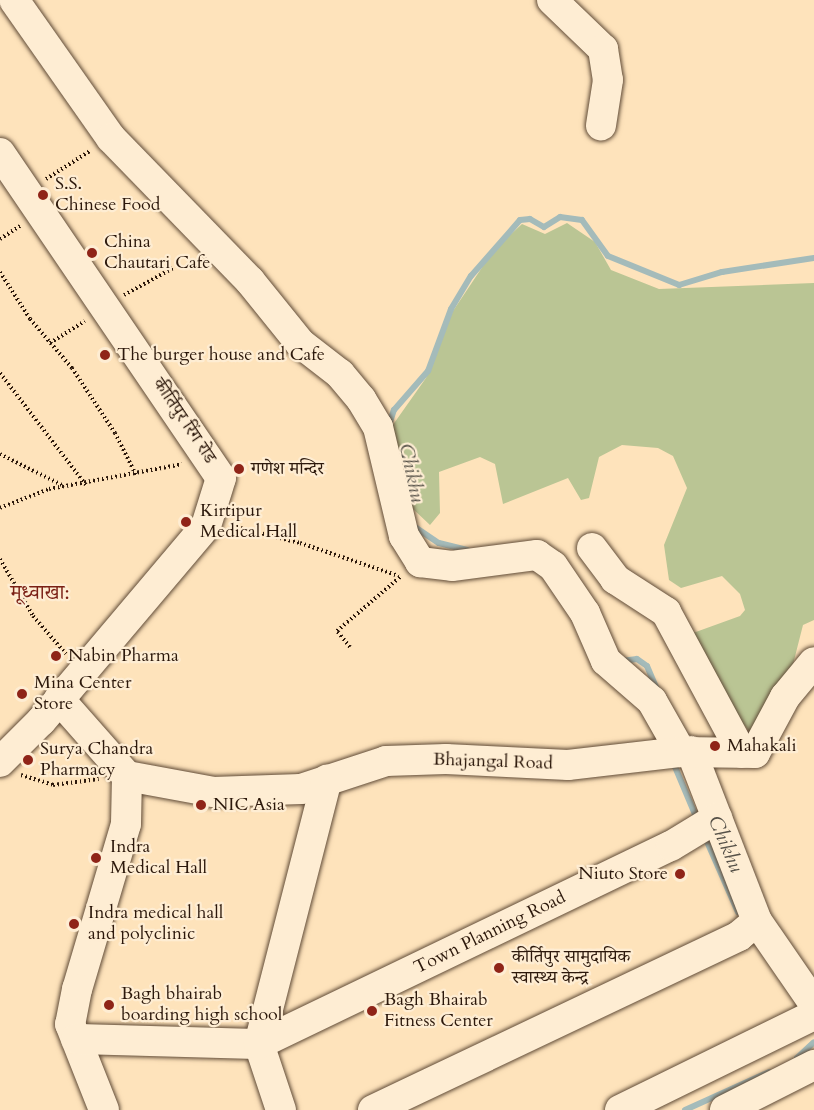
<!DOCTYPE html>
<meta charset="utf-8">
<style>
body{margin:0}
#map{position:relative;width:814px;height:1110px;overflow:hidden;background:#fee3bb;font-family:Cardo,"Noto Serif Devanagari",serif}
div>[style]{position:absolute}
[style*='--x']{left:calc(var(--x)*1px);top:calc(var(--y)*1px);width:calc(var(--w)*1px);rotate:calc(var(--a)*1deg)}
.green>*{inset:0;background:#bac594}
.stream>*{height:6px;margin:-3px;padding:0 3px;transform-origin:3px;border-radius:3px;background:#a4bbba}
.path>*{height:4px;margin-top:-2px;transform-origin:0;background:repeating-linear-gradient(90deg,#2c180b 0 1.5px,transparent 0 4.5px)}
.roads{filter:drop-shadow(0 0 2px #604b37) drop-shadow(0 0 2px #604b37)}
.minor>*{height:30px;margin:-15px;padding:0 15px;transform-origin:15px;border-radius:15px;background:#feedd3}
.dots>*{width:16px;height:16px;translate:-50% -50%;box-sizing:border-box;border:3px solid #feedd3;border-radius:50%}
span{translate:-50% -50%;white-space:nowrap;text-align:center;line-height:1.15;-webkit-text-stroke:4.5px #feedd3;paint-order:stroke}
.poi-label{font-size:18px;color:#2c180b}
.left{translate:0 -50%;text-align:left}
.right{translate:-100% -50%;text-align:right}
.street-label{font-size:18px;color:#2c180b}
.water-label{font-size:20px;color:#565148;font-style:italic}
.neighbourhood-label{font-size:20px;color:#7a1f14}
</style>
<div id="map">
<div class="green">
<i style="clip-path:polygon(567px 223px,595px 242px,611px 270px,659px 289px,814px 283px,814px 620px,803px 625px,788px 684px,751px 733px,718px 694px,693px 633px,740px 616px,745px 610px,740px 594px,722px 576px,681px 588px,669px 580px,664px 545px,687px 488px,673px 456px,658px 448px,622px 445px,599px 457px,589px 498px,581px 500px,568px 478px,503px 504px,495px 464px,480px 457px,439px 472px,440px 513px,430px 525px,412px 508px,390px 429px,426px 378px,453px 311px,493px 251px,522px 224px,545px 234px)"></i>
</div>
<div class="stream">
<i style="--x:389;--y:425;--w:16;--a:-72"></i>
<i style="--x:394;--y:410;--w:52;--a:-48.9"></i>
<i style="--x:428;--y:371;--w:66;--a:-69.6"></i>
<i style="--x:451;--y:309;--w:39;--a:-59"></i>
<i style="--x:471;--y:276;--w:74;--a:-48.8"></i>
<i style="--x:520;--y:220;--w:10;--a:-6"></i>
<i style="--x:530;--y:219;--w:16;--a:30"></i>
<i style="--x:544;--y:227;--w:19;--a:-32"></i>
<i style="--x:560;--y:217;--w:22;--a:8"></i>
<i style="--x:582;--y:220;--w:44;--a:54.2"></i>
<i style="--x:608;--y:256;--w:77;--a:22.2"></i>
<i style="--x:679;--y:285;--w:45;--a:-16.8"></i>
<i style="--x:722;--y:272;--w:93;--a:-8.7"></i>
<i style="--x:412;--y:525;--w:32;--a:34"></i>
<i style="--x:439;--y:543;--w:29;--a:14"></i>
<i style="--x:622;--y:661;--w:15;--a:-8"></i>
<i style="--x:637;--y:659;--w:12;--a:35"></i>
<i style="--x:647;--y:666;--w:25;--a:67"></i>
<i style="--x:673;--y:762;--w:62;--a:67.2"></i>
<i style="--x:705;--y:837;--w:82;--a:66.3"></i>
<i style="--x:797;--y:1058;--w:23;--a:-43"></i>
<i style="--x:685;--y:1110;--w:92;--a:-24.3"></i>
</div>
<div class="path">
<i style="--x:46;--y:179;--w:52;--a:-32.5"></i>
<i style="--x:0;--y:239;--w:24;--a:-33"></i>
<i style="--x:0;--y:272;--w:56;--a:57.4"></i>
<i style="--x:30;--y:319;--w:65;--a:49.4"></i>
<i style="--x:72;--y:368;--w:78;--a:56.5"></i>
<i style="--x:115;--y:433;--w:47;--a:63.4"></i>
<i style="--x:124;--y:295;--w:56;--a:-28.9"></i>
<i style="--x:50;--y:343;--w:41;--a:-32.2"></i>
<i style="--x:0;--y:373;--w:141;--a:52.5"></i>
<i style="--x:0;--y:454;--w:72;--a:26.6"></i>
<i style="--x:0;--y:508;--w:53;--a:-21.2"></i>
<i style="--x:49;--y:489;--w:135;--a:-10.6"></i>
<i style="--x:232;--y:526;--w:70;--a:14"></i>
<i style="--x:300;--y:543;--w:104;--a:18.4"></i>
<i style="--x:0;--y:559;--w:66;--a:59.9"></i>
<i style="--x:33;--y:616;--w:50;--a:49"></i>
<i style="--x:350;--y:647;--w:21;--a:-129"></i>
<i style="--x:337;--y:631;--w:83;--a:-40.6"></i>
<i style="--x:21;--y:775;--w:34;--a:17"></i>
<i style="--x:53;--y:785;--w:46;--a:-7.4"></i>
</div>
<div class="roads">
<div class="minor">
<i style="--x:14;--y:0;--w:169;--a:54.9"></i>
<i style="--x:111;--y:138;--w:199;--a:45.8"></i>
<i style="--x:250;--y:281;--w:80;--a:51.1"></i>
<i style="--x:300;--y:343;--w:51;--a:37.8"></i>
<i style="--x:340;--y:374;--w:33;--a:50"></i>
<i style="--x:361;--y:399;--w:33;--a:59"></i>
<i style="--x:378;--y:427;--w:112;--a:76.6"></i>
<i style="--x:404;--y:536;--w:31;--a:58"></i>
<i style="--x:420;--y:562;--w:32;--a:7"></i>
<i style="--x:452;--y:566;--w:86;--a:-7.4"></i>
<i style="--x:537;--y:555;--w:19;--a:35"></i>
<i style="--x:553;--y:566;--w:57;--a:55.8"></i>
<i style="--x:585;--y:613;--w:52;--a:66.4"></i>
<i style="--x:606;--y:661;--w:61;--a:41"></i>
<i style="--x:652;--y:701;--w:59;--a:60.4"></i>
<i style="--x:552;--y:0;--w:71;--a:43.9"></i>
<i style="--x:603;--y:49;--w:31;--a:81"></i>
<i style="--x:608;--y:80;--w:46;--a:98.8"></i>
<i style="--x:0;--y:153;--w:393;--a:55.8"></i>
<i style="--x:221;--y:478;--w:50;--a:107.4"></i>
<i style="--x:206;--y:526;--w:255;--a:130.2"></i>
<i style="--x:41;--y:721;--w:58;--a:135"></i>
<i style="--x:592;--y:548;--w:39;--a:53"></i>
<i style="--x:615;--y:579;--w:61;--a:32.9"></i>
<i style="--x:666;--y:612;--w:160;--a:61.7"></i>
<i style="--x:59;--y:699;--w:103;--a:48.6"></i>
<i style="--x:127;--y:776;--w:48;--a:91.2"></i>
<i style="--x:126;--y:824;--w:172;--a:106.5"></i>
<i style="--x:77;--y:989;--w:36;--a:101"></i>
<i style="--x:70;--y:1024;--w:92;--a:68.4"></i>
<i style="--x:691;--y:751;--w:182;--a:68.8"></i>
<i style="--x:757;--y:921;--w:101;--a:55.5"></i>
<i style="--x:127;--y:776;--w:87;--a:10.5"></i>
<i style="--x:213;--y:792;--w:88;--a:-2"></i>
<i style="--x:301;--y:789;--w:89;--a:-18.2"></i>
<i style="--x:386;--y:761;--w:60;--a:-1.9"></i>
<i style="--x:446;--y:759;--w:122;--a:2.8"></i>
<i style="--x:568;--y:765;--w:114;--a:-6.6"></i>
<i style="--x:681;--y:752;--w:74;--a:0.8"></i>
<i style="--x:755;--y:753;--w:64;--a:-61.8"></i>
<i style="--x:785;--y:697;--w:45;--a:-50.4"></i>
<i style="--x:76;--y:1039;--w:183;--a:1.6"></i>
<i style="--x:259;--y:1044;--w:273;--a:-75.6"></i>
<i style="--x:281;--y:1110;--w:70;--a:-108.4"></i>
<i style="--x:259;--y:1044;--w:457;--a:-25.7"></i>
<i style="--x:671;--y:846;--w:54;--a:-31.3"></i>
<i style="--x:373;--y:1110;--w:405;--a:-25.4"></i>
<i style="--x:739;--y:936;--w:23;--a:-40"></i>
<i style="--x:620;--y:1110;--w:216;--a:-26.1"></i>
<i style="--x:725;--y:1110;--w:100;--a:-26.8"></i>
</div>
</div>
<div class="dots">
<i style="left:43px;top:195px;background:#8f2418"></i>
<i style="left:92px;top:253px;background:#8f2418"></i>
<i style="left:105px;top:355px;background:#8f2418"></i>
<i style="left:239px;top:469px;background:#8f2418"></i>
<i style="left:186px;top:522px;background:#8f2418"></i>
<i style="left:56px;top:656px;background:#8f2418"></i>
<i style="left:22px;top:694px;background:#8f2418"></i>
<i style="left:715px;top:746px;background:#8f2418"></i>
<i style="left:28px;top:760px;background:#8f2418"></i>
<i style="left:201px;top:805px;background:#8f2418"></i>
<i style="left:96px;top:858px;background:#8f2418"></i>
<i style="left:680px;top:874px;background:#8f2418"></i>
<i style="left:74px;top:924px;background:#8f2418"></i>
<i style="left:499px;top:968px;background:#8f2418"></i>
<i style="left:109px;top:1005px;background:#8f2418"></i>
<i style="left:372px;top:1011px;background:#8f2418"></i>
</div>
<div class="poi-label">
<span class="left" style="left:55px;top:195px">S.S.<br>Chinese Food</span>
<span class="left" style="left:104px;top:253px">China<br>Chautari Cafe</span>
<span class="left" style="left:117px;top:355px">The burger house and Cafe</span>
<span class="left" style="left:251px;top:469px">गणेश मन्दिर</span>
<span class="left" style="left:200px;top:522px">Kirtipur<br>Medical Hall</span>
<span class="left" style="left:68px;top:656px">Nabin Pharma</span>
<span class="left" style="left:34px;top:694px">Mina Center<br>Store</span>
<span class="left" style="left:727px;top:746px">Mahakali</span>
<span class="left" style="left:40px;top:760px">Surya Chandra<br>Pharmacy</span>
<span class="left" style="left:213px;top:805px">NIC Asia</span>
<span class="left" style="left:110px;top:858px">Indra<br>Medical Hall</span>
<span class="right" style="left:668px;top:874px">Niuto Store</span>
<span class="left" style="left:88px;top:924px">Indra medical hall<br>and polyclinic</span>
<span class="left" style="left:512px;top:968px">कीर्तिपुर सामुदायिक<br>स्वास्थ्य केन्द्र</span>
<span class="left" style="left:121px;top:1005px">Bagh bhairab<br>boarding high school</span>
<span class="left" style="left:384px;top:1011px">Bagh Bhairab<br>Fitness Center</span>
</div>
<div class="street-label">
<span style="left:184px;top:421px;rotate:56deg">कीर्तिपुर रिंग रोड</span>
<span style="left:493px;top:762px;rotate:2deg">Bhajangal Road</span>
<span style="left:490px;top:933px;rotate:-26deg">Town Planning Road</span>
</div>
<div class="water-label">
<span style="left:412px;top:473px;rotate:78deg">Chikhu</span>
<span style="left:726px;top:844px;rotate:67deg">Chikhu</span>
</div>
<div class="neighbourhood-label">
<span style="left:40px;top:592px">मूध्वाखा:</span>
</div>
</div>
